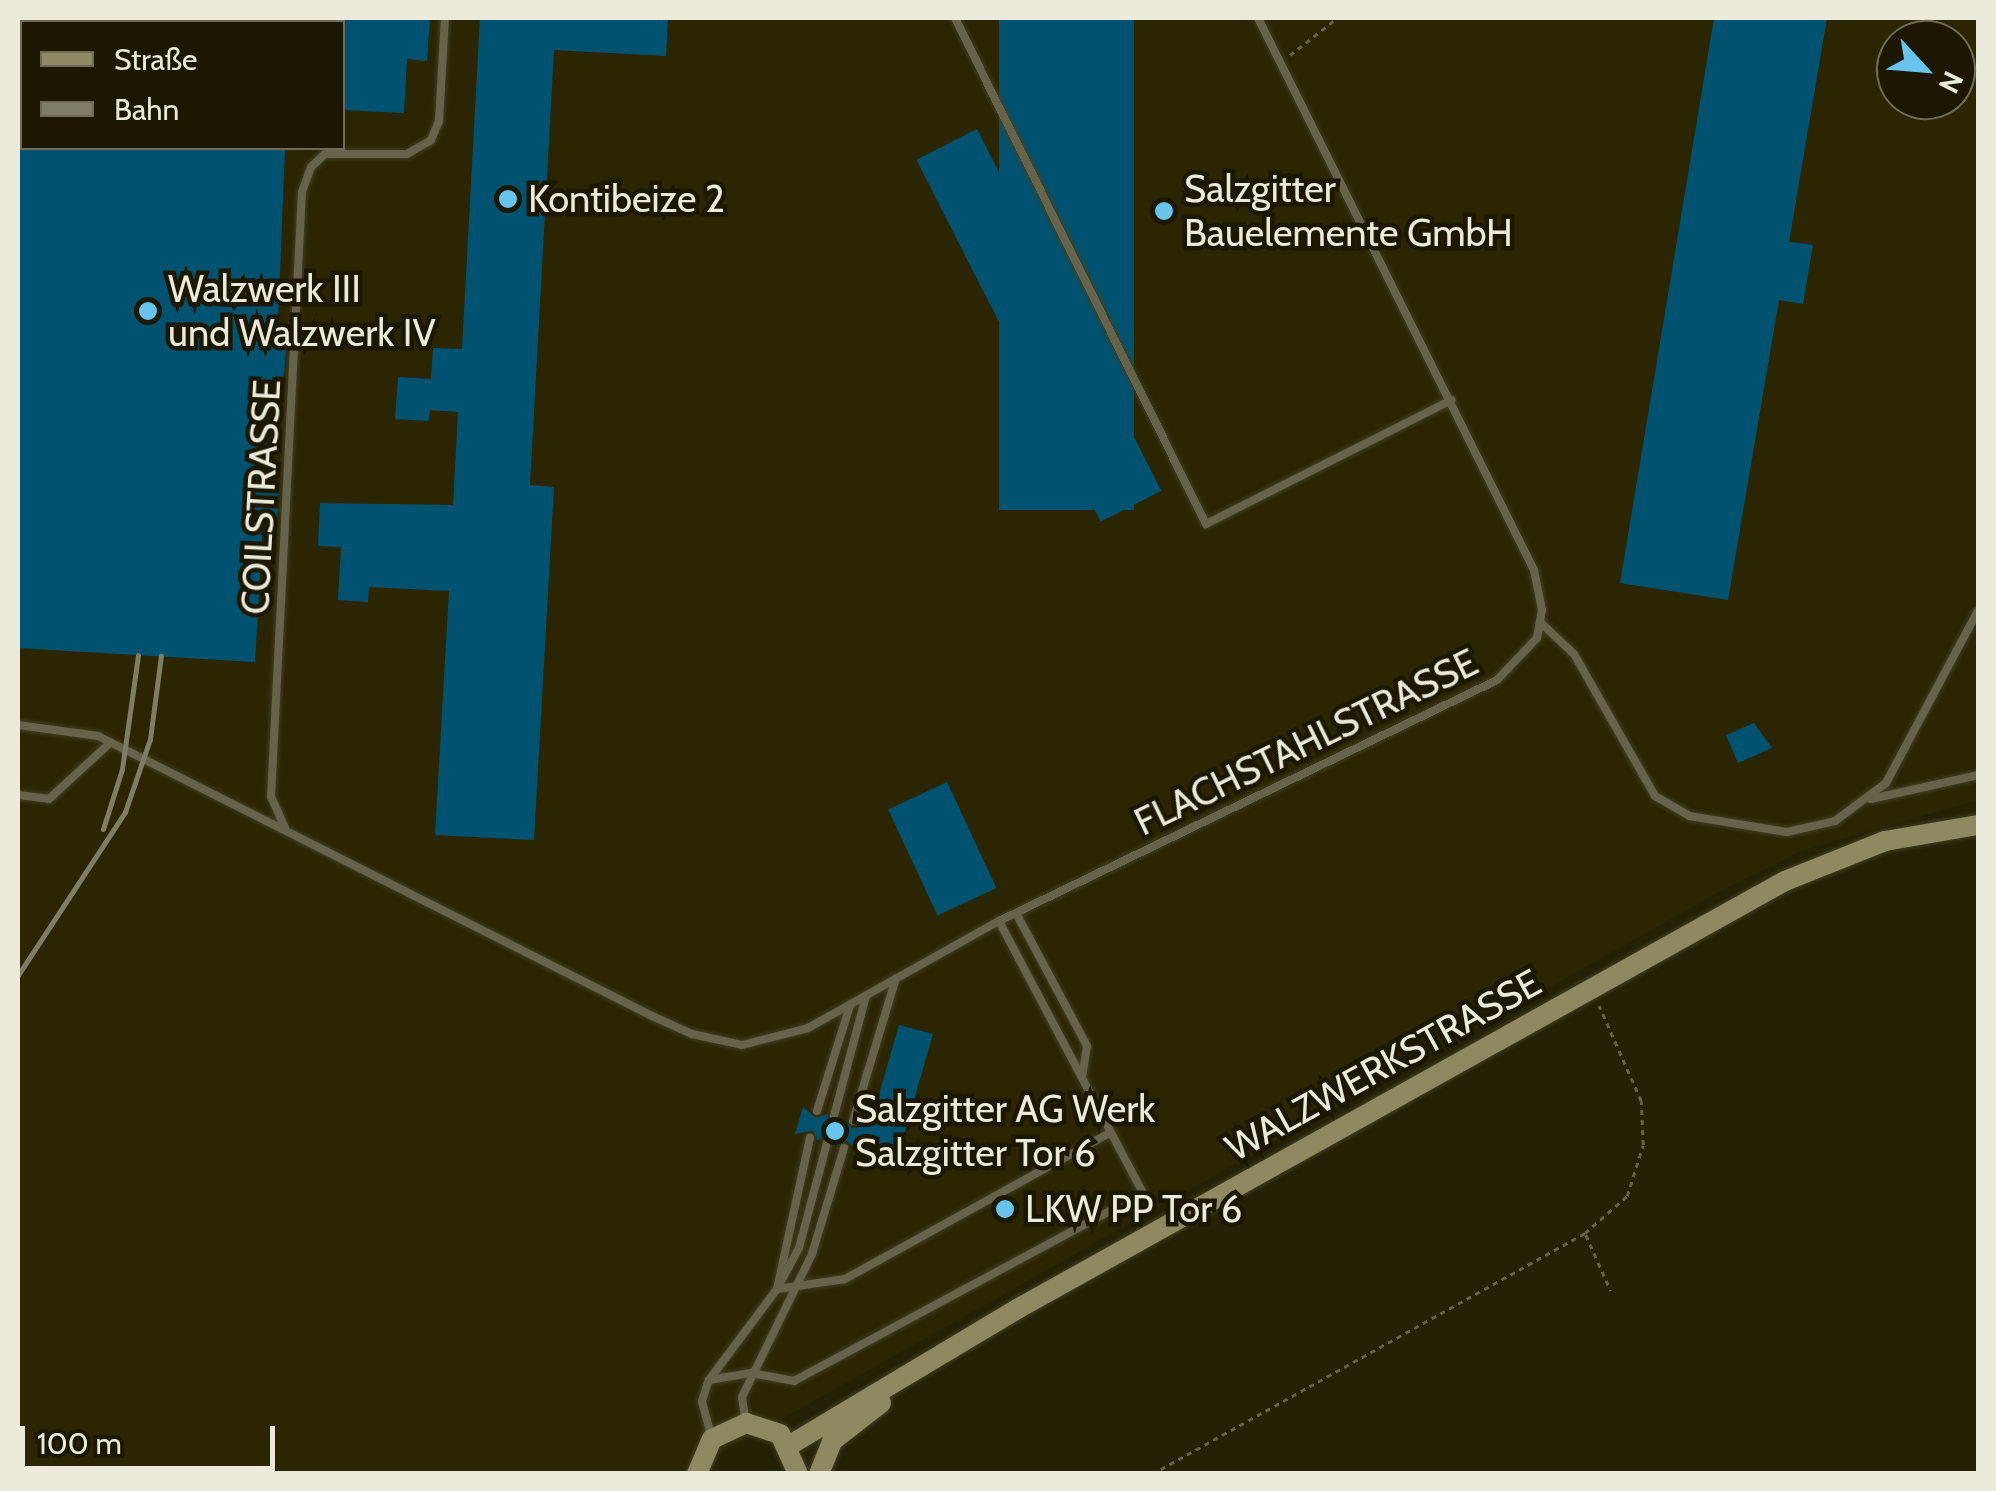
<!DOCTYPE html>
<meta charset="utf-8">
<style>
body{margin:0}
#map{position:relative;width:1996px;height:1491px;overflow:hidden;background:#252105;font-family:Cabin,sans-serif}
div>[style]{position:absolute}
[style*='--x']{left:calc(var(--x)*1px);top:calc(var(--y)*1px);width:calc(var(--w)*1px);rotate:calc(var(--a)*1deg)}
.built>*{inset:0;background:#2b2601}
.building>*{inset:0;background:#005370;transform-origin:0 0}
.path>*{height:2.5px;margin-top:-1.25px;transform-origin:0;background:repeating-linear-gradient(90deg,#65624a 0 5px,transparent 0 10px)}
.roads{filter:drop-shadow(0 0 2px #413d23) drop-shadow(0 0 2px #413d23)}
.lane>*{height:8px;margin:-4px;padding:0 4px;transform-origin:4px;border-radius:4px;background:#67634b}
.secondary>*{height:20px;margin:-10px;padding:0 10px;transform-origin:10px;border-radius:10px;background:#8f8962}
.rail>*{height:5px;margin:-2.5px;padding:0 2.5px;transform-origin:2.5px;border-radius:2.5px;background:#807d66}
.dots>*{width:28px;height:28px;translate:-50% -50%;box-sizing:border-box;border:5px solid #1b1700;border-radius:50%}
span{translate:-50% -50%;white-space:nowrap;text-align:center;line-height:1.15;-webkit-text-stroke:9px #1b1700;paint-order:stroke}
.poi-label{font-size:38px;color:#eceada}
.left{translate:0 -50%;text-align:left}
.street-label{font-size:38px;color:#eceada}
.frame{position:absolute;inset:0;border:20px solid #eceada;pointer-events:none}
.legend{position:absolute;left:20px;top:20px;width:325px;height:130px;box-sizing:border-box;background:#1b1700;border:2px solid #6f6b57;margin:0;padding:12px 18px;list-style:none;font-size:30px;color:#eceada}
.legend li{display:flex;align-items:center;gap:20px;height:50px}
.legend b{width:50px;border:2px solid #6f6b57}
.north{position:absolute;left:1876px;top:20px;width:100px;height:100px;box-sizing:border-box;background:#1b1700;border:2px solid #6f6b57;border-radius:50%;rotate:116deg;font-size:28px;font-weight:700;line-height:40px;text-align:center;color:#eceada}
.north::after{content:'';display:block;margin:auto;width:35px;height:45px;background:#66c4ef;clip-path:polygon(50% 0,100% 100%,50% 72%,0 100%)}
.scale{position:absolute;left:20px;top:1426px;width:255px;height:45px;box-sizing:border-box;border:5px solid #eceada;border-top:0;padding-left:12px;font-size:30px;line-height:35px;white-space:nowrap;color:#eceada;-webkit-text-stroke:8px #1b1700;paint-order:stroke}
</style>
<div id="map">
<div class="built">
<i style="clip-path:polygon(evenodd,18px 18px,1978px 18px,1978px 800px,1801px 851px,1717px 893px,686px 1473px,18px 1473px,18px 18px,22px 22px,342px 22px,342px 148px,22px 148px,22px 22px,18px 18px,1896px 40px,1956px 40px,1956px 100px,1896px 100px,1896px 40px)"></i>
</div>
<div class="building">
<i style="clip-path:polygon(342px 18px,430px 18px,427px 61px,407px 59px,404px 113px,342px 110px)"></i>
<i style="clip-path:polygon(480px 18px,668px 18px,666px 56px,554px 50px,530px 485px,554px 487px,534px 840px,435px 835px,449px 591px,369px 587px,368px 602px,338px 600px,341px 547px,318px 546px,320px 503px,453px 505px,458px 412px,430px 410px,429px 421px,395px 419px,398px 377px,431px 379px,433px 348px,462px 349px)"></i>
<i style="left:999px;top:18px;width:135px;height:492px"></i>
<i style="clip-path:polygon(1714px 18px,1827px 18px,1789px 242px,1813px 245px,1803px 304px,1779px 300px,1728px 600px,1620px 583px)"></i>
<i style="left:977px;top:129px;width:406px;height:68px;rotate:63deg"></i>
<i style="clip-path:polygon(18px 148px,285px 148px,277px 348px,286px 349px,284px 377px,276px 376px,270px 396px,265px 491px,279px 492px,277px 525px,263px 524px,255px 662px,18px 648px)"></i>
<i style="clip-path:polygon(1754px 723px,1772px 748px,1738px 763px,1726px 735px)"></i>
<i style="left:947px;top:782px;width:117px;height:65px;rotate:65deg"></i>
<i style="clip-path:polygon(899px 1025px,933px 1034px,895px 1166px,861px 1156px,847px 1141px,837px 1146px,830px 1136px,817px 1140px,813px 1131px,795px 1134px,803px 1107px,816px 1118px,827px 1114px,831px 1123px,841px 1118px,852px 1128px,870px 1126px)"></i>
</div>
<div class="path">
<i style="--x:1290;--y:55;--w:60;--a:-38.2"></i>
<i style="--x:1586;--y:1235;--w:61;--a:65.9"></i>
<i style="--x:1152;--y:1474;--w:496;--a:-29.1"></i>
<i style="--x:1585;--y:1233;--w:56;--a:-41.4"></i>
<i style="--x:1627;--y:1196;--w:53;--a:-72.6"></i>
<i style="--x:1643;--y:1145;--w:44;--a:-92.6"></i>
<i style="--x:1641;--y:1101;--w:104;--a:-113.9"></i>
</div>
<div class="roads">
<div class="lane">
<i style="--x:955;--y:18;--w:565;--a:63.62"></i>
<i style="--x:1206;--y:524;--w:275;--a:-26.8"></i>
<i style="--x:1541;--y:623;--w:45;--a:43.2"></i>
<i style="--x:1574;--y:654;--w:163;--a:60.3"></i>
<i style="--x:1655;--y:796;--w:39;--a:30"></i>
<i style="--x:1689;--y:816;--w:99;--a:9.3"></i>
<i style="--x:1787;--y:832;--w:49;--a:-12.9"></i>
<i style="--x:1835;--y:821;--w:64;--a:-36.7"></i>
<i style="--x:1886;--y:783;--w:195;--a:-61.9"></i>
<i style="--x:18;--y:725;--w:81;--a:7.8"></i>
<i style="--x:98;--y:736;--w:621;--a:26.81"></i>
<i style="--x:652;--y:1016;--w:44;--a:24.2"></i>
<i style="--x:692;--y:1034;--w:51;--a:12.4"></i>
<i style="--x:742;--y:1045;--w:68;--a:-14.4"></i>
<i style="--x:808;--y:1028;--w:219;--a:-29.3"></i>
<i style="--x:999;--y:921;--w:553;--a:-25.82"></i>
<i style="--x:1497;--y:680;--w:58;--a:-46.4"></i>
<i style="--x:1537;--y:638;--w:28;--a:-80"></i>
<i style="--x:1542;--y:610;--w:41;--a:-101.3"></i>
<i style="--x:1534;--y:570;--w:617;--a:-116.57"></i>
<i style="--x:18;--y:795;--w:31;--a:7"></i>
<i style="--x:49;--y:799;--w:84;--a:-42.6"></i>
<i style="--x:1871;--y:799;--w:110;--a:-12.6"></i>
<i style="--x:285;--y:828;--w:34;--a:-114"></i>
<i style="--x:271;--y:797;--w:606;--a:-87.07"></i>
<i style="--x:302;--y:192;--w:27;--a:-70"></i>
<i style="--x:311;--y:167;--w:19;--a:-43"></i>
<i style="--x:325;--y:154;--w:82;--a:0"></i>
<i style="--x:407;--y:154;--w:28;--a:-30"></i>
<i style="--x:431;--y:140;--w:21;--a:-67"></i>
<i style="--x:439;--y:121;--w:103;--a:-86.7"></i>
<i style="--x:1016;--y:913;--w:151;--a:61.9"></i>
<i style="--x:1087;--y:1046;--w:30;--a:99"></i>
<i style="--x:817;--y:1111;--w:110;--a:-72.6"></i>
<i style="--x:834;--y:1116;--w:124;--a:-75.1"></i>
<i style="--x:853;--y:1121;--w:149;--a:-73.3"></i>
<i style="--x:779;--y:1285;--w:42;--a:-61.6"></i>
<i style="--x:799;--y:1248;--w:109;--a:-75.1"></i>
<i style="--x:777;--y:1289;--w:69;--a:-8.4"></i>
<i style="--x:845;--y:1279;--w:303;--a:-28.9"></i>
<i style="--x:709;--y:1380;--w:43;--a:-9.5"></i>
<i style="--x:751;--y:1373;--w:44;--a:10.5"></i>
<i style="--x:794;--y:1381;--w:396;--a:-28.3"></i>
<i style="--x:1143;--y:1193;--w:308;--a:-117.9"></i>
<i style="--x:746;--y:1423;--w:26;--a:-99"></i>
<i style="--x:742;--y:1397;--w:159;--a:-63.9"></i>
<i style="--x:812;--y:1254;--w:111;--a:-73.2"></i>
<i style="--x:711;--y:1435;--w:35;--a:-105"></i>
<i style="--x:702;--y:1401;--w:22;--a:-72"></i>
<i style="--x:709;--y:1380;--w:114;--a:-53.2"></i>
<i style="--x:777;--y:1289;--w:155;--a:-77.7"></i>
</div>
<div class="secondary">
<i style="--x:790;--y:1445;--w:267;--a:-30.9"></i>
<i style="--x:1019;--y:1308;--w:877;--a:-29.14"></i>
<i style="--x:1785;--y:881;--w:108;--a:-21.8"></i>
<i style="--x:1885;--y:841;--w:94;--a:-9.8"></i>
<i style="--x:697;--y:1474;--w:38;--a:-67"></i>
<i style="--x:712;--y:1439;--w:38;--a:-25"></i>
<i style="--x:746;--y:1423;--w:36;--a:18"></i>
<i style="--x:780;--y:1434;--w:44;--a:65.8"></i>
<i style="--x:819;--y:1474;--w:35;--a:-68"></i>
<i style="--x:832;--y:1441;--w:62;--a:-37.8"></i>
</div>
</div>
<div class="rail">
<i style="--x:103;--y:829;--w:63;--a:-72.4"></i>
<i style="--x:122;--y:769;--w:115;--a:-82"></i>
<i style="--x:18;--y:975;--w:195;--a:-56.7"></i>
<i style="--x:125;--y:812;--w:77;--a:-71.1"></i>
<i style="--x:150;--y:739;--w:84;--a:-82.5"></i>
</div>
<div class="dots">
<i style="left:508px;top:199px;background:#66c4ef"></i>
<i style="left:1164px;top:211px;background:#66c4ef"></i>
<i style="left:148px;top:311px;background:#66c4ef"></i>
<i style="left:835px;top:1131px;background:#66c4ef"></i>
<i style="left:1005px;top:1209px;background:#66c4ef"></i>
</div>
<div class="poi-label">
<span class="left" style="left:1184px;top:211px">Salzgitter<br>Bauelemente GmbH</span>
<span class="left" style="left:528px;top:199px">Kontibeize 2</span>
<span class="left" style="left:168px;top:311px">Walzwerk III<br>und Walzwerk IV</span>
<span class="left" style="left:855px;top:1131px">Salzgitter AG Werk<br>Salzgitter Tor 6</span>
<span class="left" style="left:1025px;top:1209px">LKW PP Tor 6</span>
</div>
<div class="street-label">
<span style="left:261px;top:497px;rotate:-87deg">COILSTRASSE</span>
<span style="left:1306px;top:742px;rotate:-26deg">FLACHSTAHLSTRASSE</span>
<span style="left:1383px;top:1065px;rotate:-29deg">WALZWERKSTRASSE</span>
</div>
<div class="frame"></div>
<ul class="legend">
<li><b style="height:12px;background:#8f8962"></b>Straße</li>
<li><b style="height:12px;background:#807d66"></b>Bahn</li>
</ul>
<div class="north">N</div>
<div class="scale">100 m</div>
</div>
